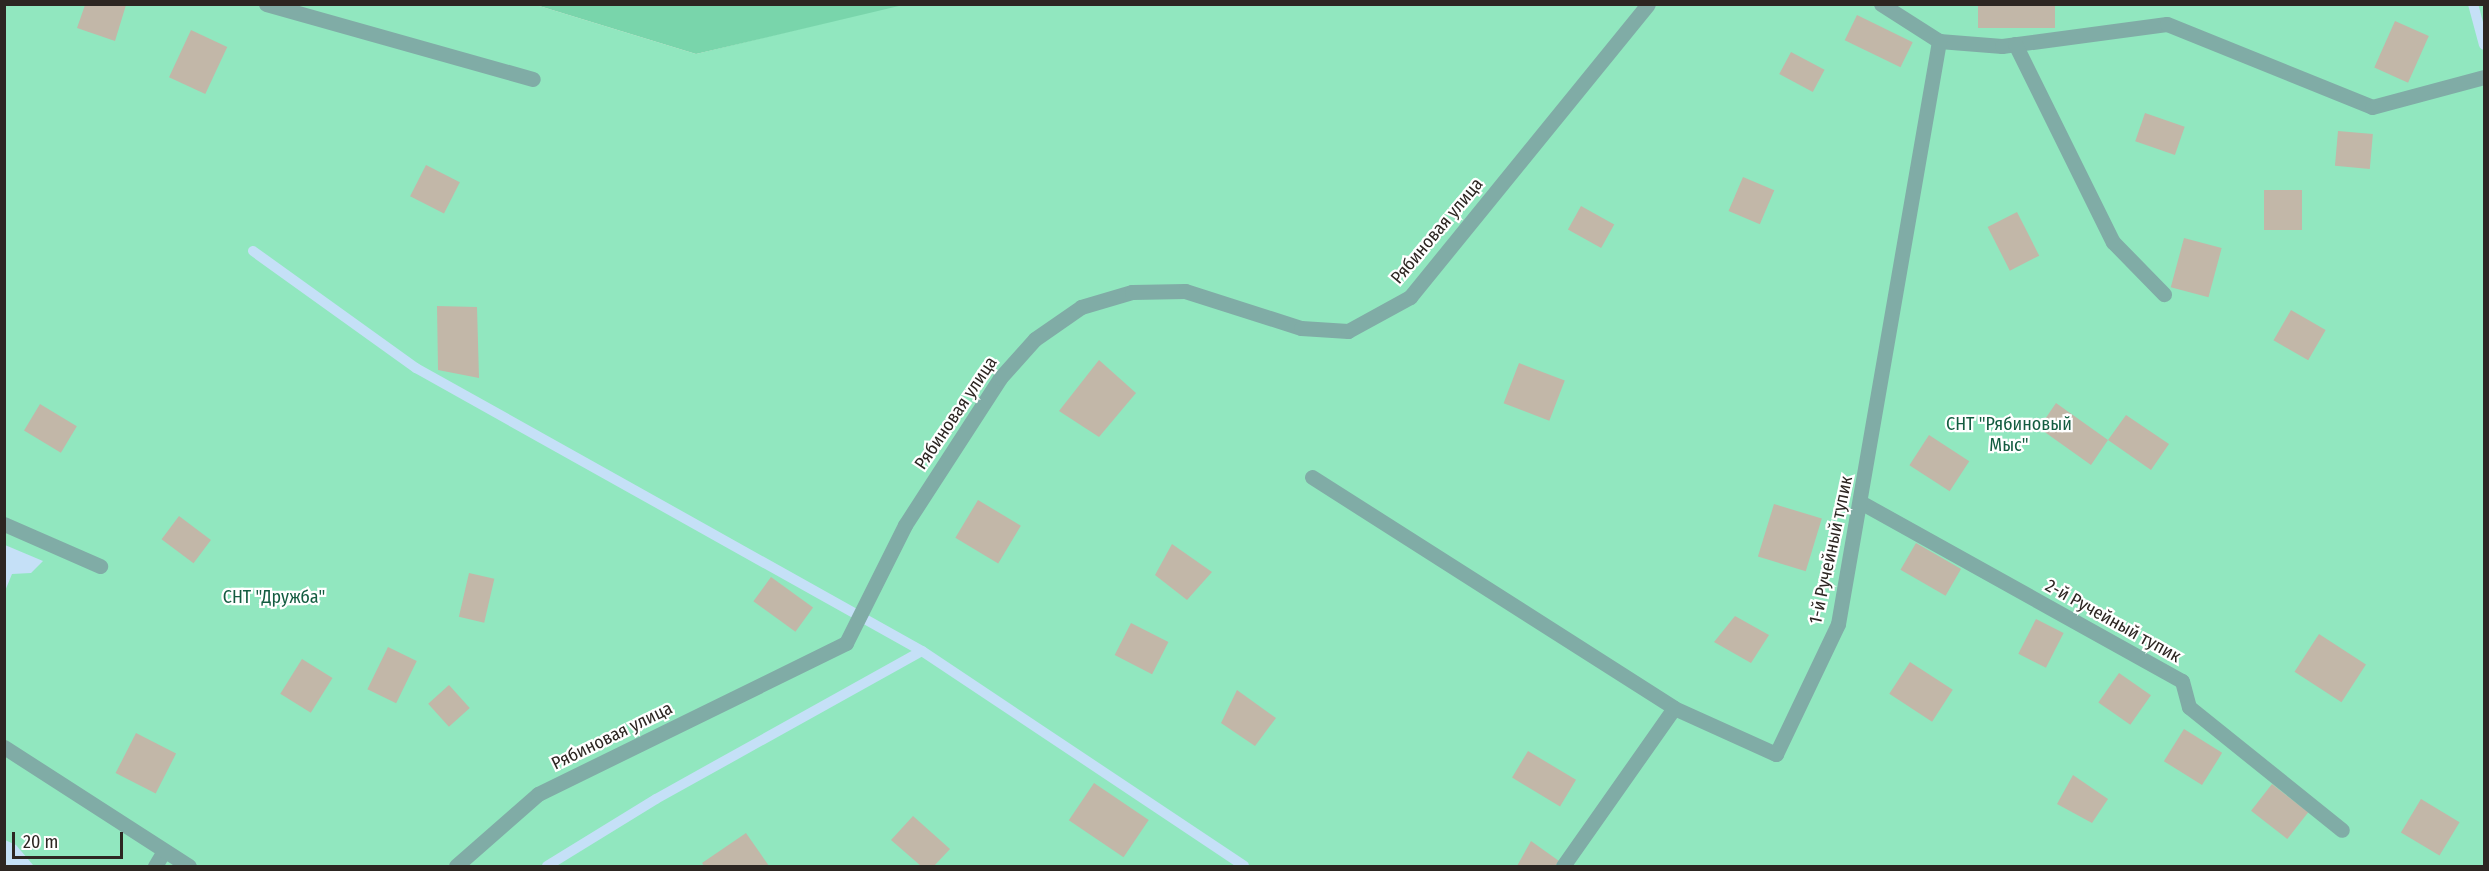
<!DOCTYPE html>
<meta charset="utf-8">
<style>
body{margin:0}
#map{position:relative;width:2489px;height:871px;overflow:hidden;background:#fff0e9;font-family:"Fira Sans Condensed",sans-serif}
div>[style]{position:absolute}
[style*='--x']{left:calc(var(--x)*1px);top:calc(var(--y)*1px);width:calc(var(--w)*1px);rotate:calc(var(--a)*1deg)}
.green>*{inset:0;background:#91e7bf}
.forest>*{inset:0;background:#79d5ab}
.water>*{inset:0;background:#c5e0f7}
.stream>*{height:10px;margin:-5px;padding:0 5px;transform-origin:5px;border-radius:5px;background:#c5e0f7}
.building>*{inset:0;background:#c2b7a8;transform-origin:0 0}
.service>*{height:15px;margin:-7.5px;padding:0 7.5px;transform-origin:7.5px;border-radius:7.5px;background:#80aca6}
.minor>*{height:15px;margin:-7.5px;padding:0 7.5px;transform-origin:7.5px;border-radius:7.5px;background:#80aca6}
span{translate:-50% -50%;white-space:nowrap;text-align:center;line-height:1.15;-webkit-text-stroke:4.5px #fff;paint-order:stroke}
.street-label{font-size:18px;color:#2d2622}
.park-label{font-size:18px;color:#135c40}
.frame{position:absolute;inset:0;border:6px solid #2d2622;pointer-events:none}
.scale{position:absolute;left:12px;top:832px;width:111px;height:27px;box-sizing:border-box;border:3px solid #2d2622;border-top:0;padding-left:8px;font-size:18px;line-height:21px;white-space:nowrap;color:#2d2622;-webkit-text-stroke:4px #fff;paint-order:stroke}
</style>
<div id="map">
<div class="green">
<i style="clip-path:polygon(903px 4px,2484px 5px,2484px 866px,5px 866px,5px 5px,536px 5px,696px 54px)"></i>
</div>
<div class="forest">
<i style="clip-path:polygon(536px 5px,903px 5px,696px 54px)"></i>
</div>
<div class="water">
<i style="clip-path:polygon(5px 545px,43px 561px,31px 573px,12px 574px,5px 591px)"></i>
<i style="clip-path:polygon(5px 840px,16px 845px,33px 865px,5px 866px)"></i>
</div>
<div class="stream">
<i style="--x:2473;--y:4;--w:42;--a:75"></i>
<i style="--x:253;--y:251;--w:201;--a:35.7"></i>
<i style="--x:416;--y:368;--w:580;--a:29.22"></i>
<i style="--x:922;--y:651;--w:387;--a:33.7"></i>
<i style="--x:547;--y:866;--w:128;--a:-31.6"></i>
<i style="--x:656;--y:799;--w:304;--a:-29.1"></i>
</div>
<div class="building">
<i style="left:1978px;top:4px;width:77px;height:24px"></i>
<i style="clip-path:polygon(85px 5px,126px 5px,115px 41px,77px 28px)"></i>
<i style="left:1857px;top:15px;width:62px;height:28px;rotate:26deg"></i>
<i style="left:2395px;top:21px;width:37px;height:51px;rotate:24deg"></i>
<i style="left:191px;top:30px;width:40px;height:52px;rotate:25deg"></i>
<i style="left:1791px;top:52px;width:38px;height:25px;rotate:28deg"></i>
<i style="left:2145px;top:113px;width:42px;height:30px;rotate:19deg"></i>
<i style="left:2338px;top:131px;width:35px;height:35px;rotate:5deg"></i>
<i style="left:426px;top:165px;width:38px;height:35px;rotate:27deg"></i>
<i style="left:1743px;top:177px;width:34px;height:37px;rotate:23deg"></i>
<i style="left:2264px;top:190px;width:38px;height:40px"></i>
<i style="left:1581px;top:206px;width:38px;height:27px;rotate:29deg"></i>
<i style="left:2017px;top:212px;width:49px;height:33px;rotate:63deg"></i>
<i style="left:2184px;top:238px;width:39px;height:51px;rotate:15deg"></i>
<i style="clip-path:polygon(437px 306px,477px 307px,479px 378px,438px 370px)"></i>
<i style="left:2291px;top:310px;width:40px;height:35px;rotate:30deg"></i>
<i style="clip-path:polygon(1099px 360px,1136px 393px,1099px 437px,1059px 411px)"></i>
<i style="left:1519px;top:363px;width:49px;height:43px;rotate:21deg"></i>
<i style="clip-path:polygon(2056px 403px,2108px 440px,2126px 415px,2169px 444px,2151px 470px,2108px 440px,2091px 465px,2039px 428px)"></i>
<i style="left:40px;top:404px;width:43px;height:31px;rotate:31deg"></i>
<i style="left:1929px;top:435px;width:48px;height:36px;rotate:33deg"></i>
<i style="left:978px;top:500px;width:50px;height:44px;rotate:31deg"></i>
<i style="left:1774px;top:504px;width:50px;height:55px;rotate:17deg"></i>
<i style="left:179px;top:516px;width:40px;height:29px;rotate:37deg"></i>
<i style="left:1916px;top:543px;width:52px;height:31px;rotate:30deg"></i>
<i style="clip-path:polygon(1172px 544px,1212px 572px,1187px 600px,1155px 575px)"></i>
<i style="left:469px;top:573px;width:26px;height:45px;rotate:13deg"></i>
<i style="left:771px;top:577px;width:52px;height:30px;rotate:36deg"></i>
<i style="clip-path:polygon(1735px 616px,1769px 635px,1751px 663px,1714px 642px)"></i>
<i style="left:2036px;top:619px;width:31px;height:39px;rotate:27deg"></i>
<i style="left:1131px;top:623px;width:42px;height:36px;rotate:27deg"></i>
<i style="left:2319px;top:634px;width:56px;height:45px;rotate:33deg"></i>
<i style="left:388px;top:647px;width:32px;height:47px;rotate:26deg"></i>
<i style="left:302px;top:659px;width:36px;height:41px;rotate:32deg"></i>
<i style="left:1910px;top:662px;width:51px;height:38px;rotate:33deg"></i>
<i style="left:2119px;top:673px;width:39px;height:36px;rotate:35deg"></i>
<i style="left:449px;top:685px;width:31px;height:28px;rotate:48deg"></i>
<i style="clip-path:polygon(1237px 690px,1276px 718px,1255px 746px,1221px 723px)"></i>
<i style="left:2184px;top:729px;width:45px;height:38px;rotate:32deg"></i>
<i style="left:136px;top:733px;width:45px;height:45px;rotate:27deg"></i>
<i style="left:1528px;top:751px;width:56px;height:31px;rotate:31deg"></i>
<i style="clip-path:polygon(2073px 775px,2108px 799px,2092px 823px,2057px 804px)"></i>
<i style="left:1094px;top:783px;width:66px;height:45px;rotate:34deg"></i>
<i style="left:2272px;top:784px;width:46px;height:34px;rotate:38deg"></i>
<i style="left:2421px;top:799px;width:45px;height:39px;rotate:31deg"></i>
<i style="clip-path:polygon(913px 816px,950px 849px,934px 866px,921px 866px,891px 840px)"></i>
<i style="clip-path:polygon(746px 833px,769px 866px,704px 866px,702px 863px)"></i>
<i style="clip-path:polygon(1531px 841px,1559px 861px,1555px 866px,1517px 866px)"></i>
</div>
<div class="service">
<i style="--x:266;--y:4;--w:277;--a:15.7"></i>
<i style="--x:1881;--y:4;--w:69;--a:32.5"></i>
<i style="--x:1939;--y:41;--w:63;--a:4.5"></i>
<i style="--x:2002;--y:46;--w:166;--a:-7.6"></i>
<i style="--x:2167;--y:24;--w:221;--a:22"></i>
<i style="--x:2372;--y:107;--w:116;--a:-15"></i>
<i style="--x:2015;--y:44;--w:221;--a:63.7"></i>
<i style="--x:2113;--y:242;--w:73;--a:45.6"></i>
<i style="--x:1312;--y:477;--w:429;--a:32.5"></i>
<i style="--x:1862;--y:503;--w:366;--a:29.1"></i>
<i style="--x:2182;--y:681;--w:27;--a:75"></i>
<i style="--x:2189;--y:707;--w:196;--a:38.8"></i>
<i style="--x:4;--y:524;--w:105;--a:23.6"></i>
<i style="--x:155;--y:866;--w:17;--a:-59"></i>
<i style="--x:456;--y:866;--w:109;--a:-41.3"></i>
<i style="--x:538;--y:794;--w:343;--a:-26.1"></i>
<i style="--x:846;--y:643;--w:132;--a:-63.4"></i>
<i style="--x:905;--y:525;--w:175;--a:-57.1"></i>
<i style="--x:1000;--y:378;--w:52;--a:-48.1"></i>
<i style="--x:1035;--y:339;--w:56;--a:-34.8"></i>
<i style="--x:1081;--y:307;--w:53;--a:-16.4"></i>
<i style="--x:1132;--y:292;--w:53;--a:-1.1"></i>
<i style="--x:1185;--y:291;--w:122;--a:17.7"></i>
<i style="--x:1301;--y:328;--w:47;--a:3.7"></i>
<i style="--x:1348;--y:331;--w:71;--a:-28.7"></i>
<i style="--x:1410;--y:297;--w:377;--a:-50.9"></i>
<i style="--x:1563;--y:866;--w:193;--a:-54.9"></i>
<i style="--x:1674;--y:708;--w:112;--a:24.3"></i>
<i style="--x:1776;--y:754;--w:144;--a:-64.5"></i>
<i style="--x:1838;--y:624;--w:592;--a:-80.17"></i>
</div>
<div class="minor">
<i style="--x:4;--y:747;--w:220;--a:32.8"></i>
</div>
<div class="street-label">
<span style="left:1437px;top:231px;rotate:-50deg">Рябиновая улица</span>
<span style="left:956px;top:413px;rotate:-56deg">Рябиновая улица</span>
<span style="left:1831px;top:550px;rotate:-78deg">1-й Ручейный тупик</span>
<span style="left:2113px;top:621px;rotate:29deg">2-й Ручейный тупик</span>
<span style="left:612px;top:736px;rotate:-26deg">Рябиновая улица</span>
</div>
<div class="park-label">
<span style="left:2009px;top:435px">СНТ "Рябиновый<br>Мыс"</span>
<span style="left:274px;top:597px">СНТ "Дружба"</span>
</div>
<div class="frame"></div>
<div class="scale">20 m</div>
</div>
